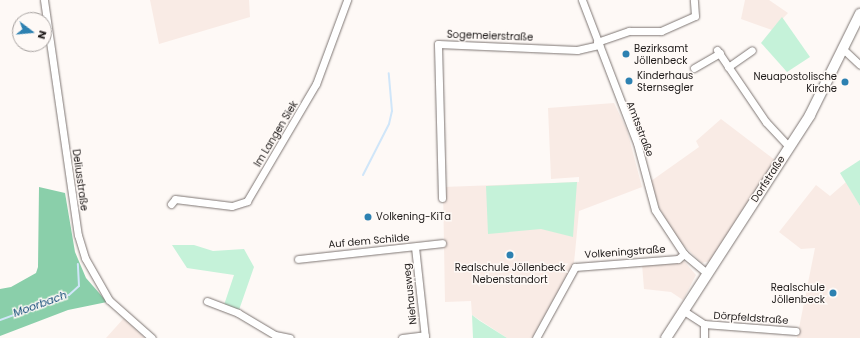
<!DOCTYPE html>
<meta charset="utf-8">
<style>
body{margin:0}
#map{position:relative;width:860px;height:338px;overflow:hidden;background:#fef9f6;font-family:Poppins,sans-serif}
div>[style]{position:absolute}
[style*='--x']{left:calc(var(--x)*1px);top:calc(var(--y)*1px);width:calc(var(--w)*1px);rotate:calc(var(--a)*1deg)}
.built>*{inset:0;background:#f9ebe5}
.green>*{inset:0;background:#c5f2d9}
.forest>*{inset:0;background:#8acfaa}
.stream>*{height:2px;margin:-1px;padding:0 1px;transform-origin:1px;border-radius:1px;background:#d0e6f9}
.roads{filter:drop-shadow(0 0 1px #7e7673) drop-shadow(0 0 1px #7e7673)}
.street>*{height:7px;margin:-3.5px;padding:0 3.5px;transform-origin:3.5px;border-radius:3.5px;background:#fff}
.secondary>*{height:10px;margin:-5px;padding:0 5px;transform-origin:5px;border-radius:5px;background:#fff}
.dots>*{width:11px;height:11px;translate:-50% -50%;box-sizing:border-box;border:2px solid #fef9f6;border-radius:50%}
span{translate:-50% -50%;white-space:nowrap;text-align:center;line-height:1.15;-webkit-text-stroke:3px #fef9f6;paint-order:stroke}
.street-label{font-size:10px;color:#1f1b1a}
.poi-label{font-size:10px;color:#1f1b1a}
.left{translate:0 -50%;text-align:left}
.right{translate:-100% -50%;text-align:right}
.water-label{font-size:11px;color:#084672;font-style:italic}
.north{position:absolute;left:12px;top:12px;width:40px;height:40px;box-sizing:border-box;background:#fef9f6;border:1px solid #a5a09e;border-radius:50%;rotate:106deg;font-size:11px;font-weight:700;line-height:16px;text-align:center;color:#1f1b1a}
.north::after{content:'';display:block;margin:auto;width:14px;height:18px;background:#2d81b1;clip-path:polygon(50% 0,100% 100%,50% 72%,0 100%)}
</style>
<div id="map">
<div class="built">
<i style="clip-path:polygon(150px 0,249px 0,250px 17px,159px 44px)"></i>
<i style="clip-path:polygon(745px 0,769px 0,788px 13px,772px 30px,741px 19px)"></i>
<i style="clip-path:polygon(614px 103px,627px 130px,642px 187px,579px 211px,574px 263px,532px 338px,507px 338px,472px 315px,471px 301px,445px 302px,443px 187px,579px 182px,579px 177px,551px 179px,548px 108px)"></i>
<i style="clip-path:polygon(721px 119px,775px 160px,710px 261px,702px 263px,676px 238px,659px 207px,651px 181px,699px 147px,696px 141px)"></i>
<i style="clip-path:polygon(846px 182px,860px 206px,860px 338px,797px 338px,815px 248px,801px 249px,779px 232px,816px 185px,830px 196px)"></i>
<i style="clip-path:polygon(684px 261px,696px 275px,683px 300px,671px 292px,644px 289px,642px 264px)"></i>
<i style="clip-path:polygon(124px 318px,145px 338px,106px 338px)"></i>
</div>
<div class="green">
<i style="clip-path:polygon(782px 17px,810px 57px,787px 72px,761px 43px)"></i>
<i style="clip-path:polygon(860px 160px,860px 206px,840px 173px)"></i>
<i style="clip-path:polygon(577px 182px,573px 237px,541px 229px,488px 234px,486px 186px)"></i>
<i style="clip-path:polygon(172px 245px,194px 245px,213px 251px,244px 249px,254px 267px,239px 310px,224px 305px,234px 275px,187px 268px)"></i>
<i style="clip-path:polygon(472px 315px,480px 321px,507px 338px,473px 338px)"></i>
</div>
<div class="forest">
<i style="clip-path:polygon(39px 187px,65px 193px,75px 252px,86px 278px,107px 302px,68px 310px,0 336px,0 289px,11px 287px,36px 273px,38px 267px)"></i>
</div>
<div class="stream">
<i style="--x:363;--y:175;--w:57;--a:-63"></i>
<i style="--x:389;--y:124;--w:13;--a:-77"></i>
<i style="--x:392;--y:111;--w:38;--a:-95"></i>
<i style="--x:0;--y:320;--w:73;--a:-19.9"></i>
<i style="--x:69;--y:295;--w:13;--a:-42"></i>
<i style="--x:79;--y:286;--w:22;--a:-93"></i>
</div>
<div class="roads">
<div class="street">
<i style="--x:44;--y:0;--w:237;--a:81.8"></i>
<i style="--x:78;--y:235;--w:24;--a:73"></i>
<i style="--x:85;--y:258;--w:48;--a:60.3"></i>
<i style="--x:109;--y:300;--w:57;--a:41.5"></i>
<i style="--x:582;--y:0;--w:153;--a:69"></i>
<i style="--x:637;--y:143;--w:69;--a:75"></i>
<i style="--x:655;--y:210;--w:53;--a:56.6"></i>
<i style="--x:684;--y:254;--w:31;--a:40"></i>
<i style="--x:597;--y:42;--w:34;--a:-19"></i>
<i style="--x:629;--y:31;--w:32;--a:0"></i>
<i style="--x:661;--y:31;--w:37;--a:-24"></i>
<i style="--x:695;--y:16;--w:16;--a:-94"></i>
<i style="--x:843;--y:49;--w:23;--a:43"></i>
<i style="--x:717;--y:50;--w:87;--a:55.8"></i>
<i style="--x:766;--y:122;--w:34;--a:47"></i>
<i style="--x:728;--y:67;--w:29;--a:-35"></i>
<i style="--x:694;--y:68;--w:30;--a:-30"></i>
<i style="--x:442;--y:198;--w:154;--a:-91.5"></i>
<i style="--x:438;--y:44;--w:139;--a:2.5"></i>
<i style="--x:577;--y:50;--w:23;--a:-13"></i>
<i style="--x:171;--y:204;--w:6;--a:-51"></i>
<i style="--x:175;--y:199;--w:57;--a:7"></i>
<i style="--x:232;--y:206;--w:16;--a:-18"></i>
<i style="--x:247;--y:201;--w:136;--a:-59.5"></i>
<i style="--x:316;--y:84;--w:90;--a:-69.7"></i>
<i style="--x:415;--y:247;--w:92;--a:83.7"></i>
<i style="--x:298;--y:259;--w:145;--a:-6.3"></i>
<i style="--x:207;--y:301;--w:33;--a:21"></i>
<i style="--x:238;--y:313;--w:43;--a:30.7"></i>
<i style="--x:275;--y:335;--w:15;--a:11"></i>
<i style="--x:684;--y:311;--w:24;--a:33"></i>
<i style="--x:704;--y:324;--w:92;--a:4.4"></i>
<i style="--x:704;--y:324;--w:14;--a:90"></i>
<i style="--x:402;--y:338;--w:23;--a:-7"></i>
<i style="--x:536;--y:338;--w:81;--a:-61.2"></i>
<i style="--x:575;--y:267;--w:103;--a:-4.4"></i>
<i style="--x:678;--y:259;--w:8;--a:-40"></i>
</div>
<div class="secondary">
<i style="--x:666;--y:338;--w:265;--a:-57.1"></i>
<i style="--x:810;--y:115;--w:113;--a:-63.7"></i>
</div>
</div>
<div class="dots">
<i style="left:626px;top:54px;background:#2d81b1"></i>
<i style="left:629px;top:81px;background:#2d81b1"></i>
<i style="left:845px;top:82px;background:#2d81b1"></i>
<i style="left:368px;top:217px;background:#2d81b1"></i>
<i style="left:510px;top:255px;background:#2d81b1"></i>
<i style="left:833px;top:293px;background:#2d81b1"></i>
</div>
<div class="street-label">
<span style="left:490px;top:36px;rotate:2deg">Sogemeierstraße</span>
<span style="left:640px;top:129px;rotate:69deg">Amtsstraße</span>
<span style="left:276px;top:134px;rotate:-59deg">Im Langen Siek</span>
<span style="left:768px;top:179px;rotate:-57deg">Dorfstraße</span>
<span style="left:80px;top:180px;rotate:82deg">Deliusstraße</span>
<span style="left:369px;top:241px;rotate:-5deg">Auf dem Schilde</span>
<span style="left:625px;top:252px;rotate:-4deg">Volkeningstraße</span>
<span style="left:410px;top:294px;rotate:-96deg">Niehausweg</span>
<span style="left:751px;top:318px;rotate:4deg">Dörpfeldstraße</span>
</div>
<div class="poi-label">
<span class="left" style="left:634px;top:54px">Bezirksamt<br>Jöllenbeck</span>
<span class="left" style="left:637px;top:81px">Kinderhaus<br>Sternsegler</span>
<span class="right" style="left:837px;top:82px">Neuapostolische<br>Kirche</span>
<span class="left" style="left:376px;top:217px">Volkening-KiTa</span>
<span style="left:510px;top:273px">Realschule Jöllenbeck<br>Nebenstandort</span>
<span class="right" style="left:825px;top:293px">Realschule<br>Jöllenbeck</span>
</div>
<div class="water-label">
<span style="left:40px;top:304px;rotate:-20deg">Moorbach</span>
</div>
<div class="north">N</div>
</div>
